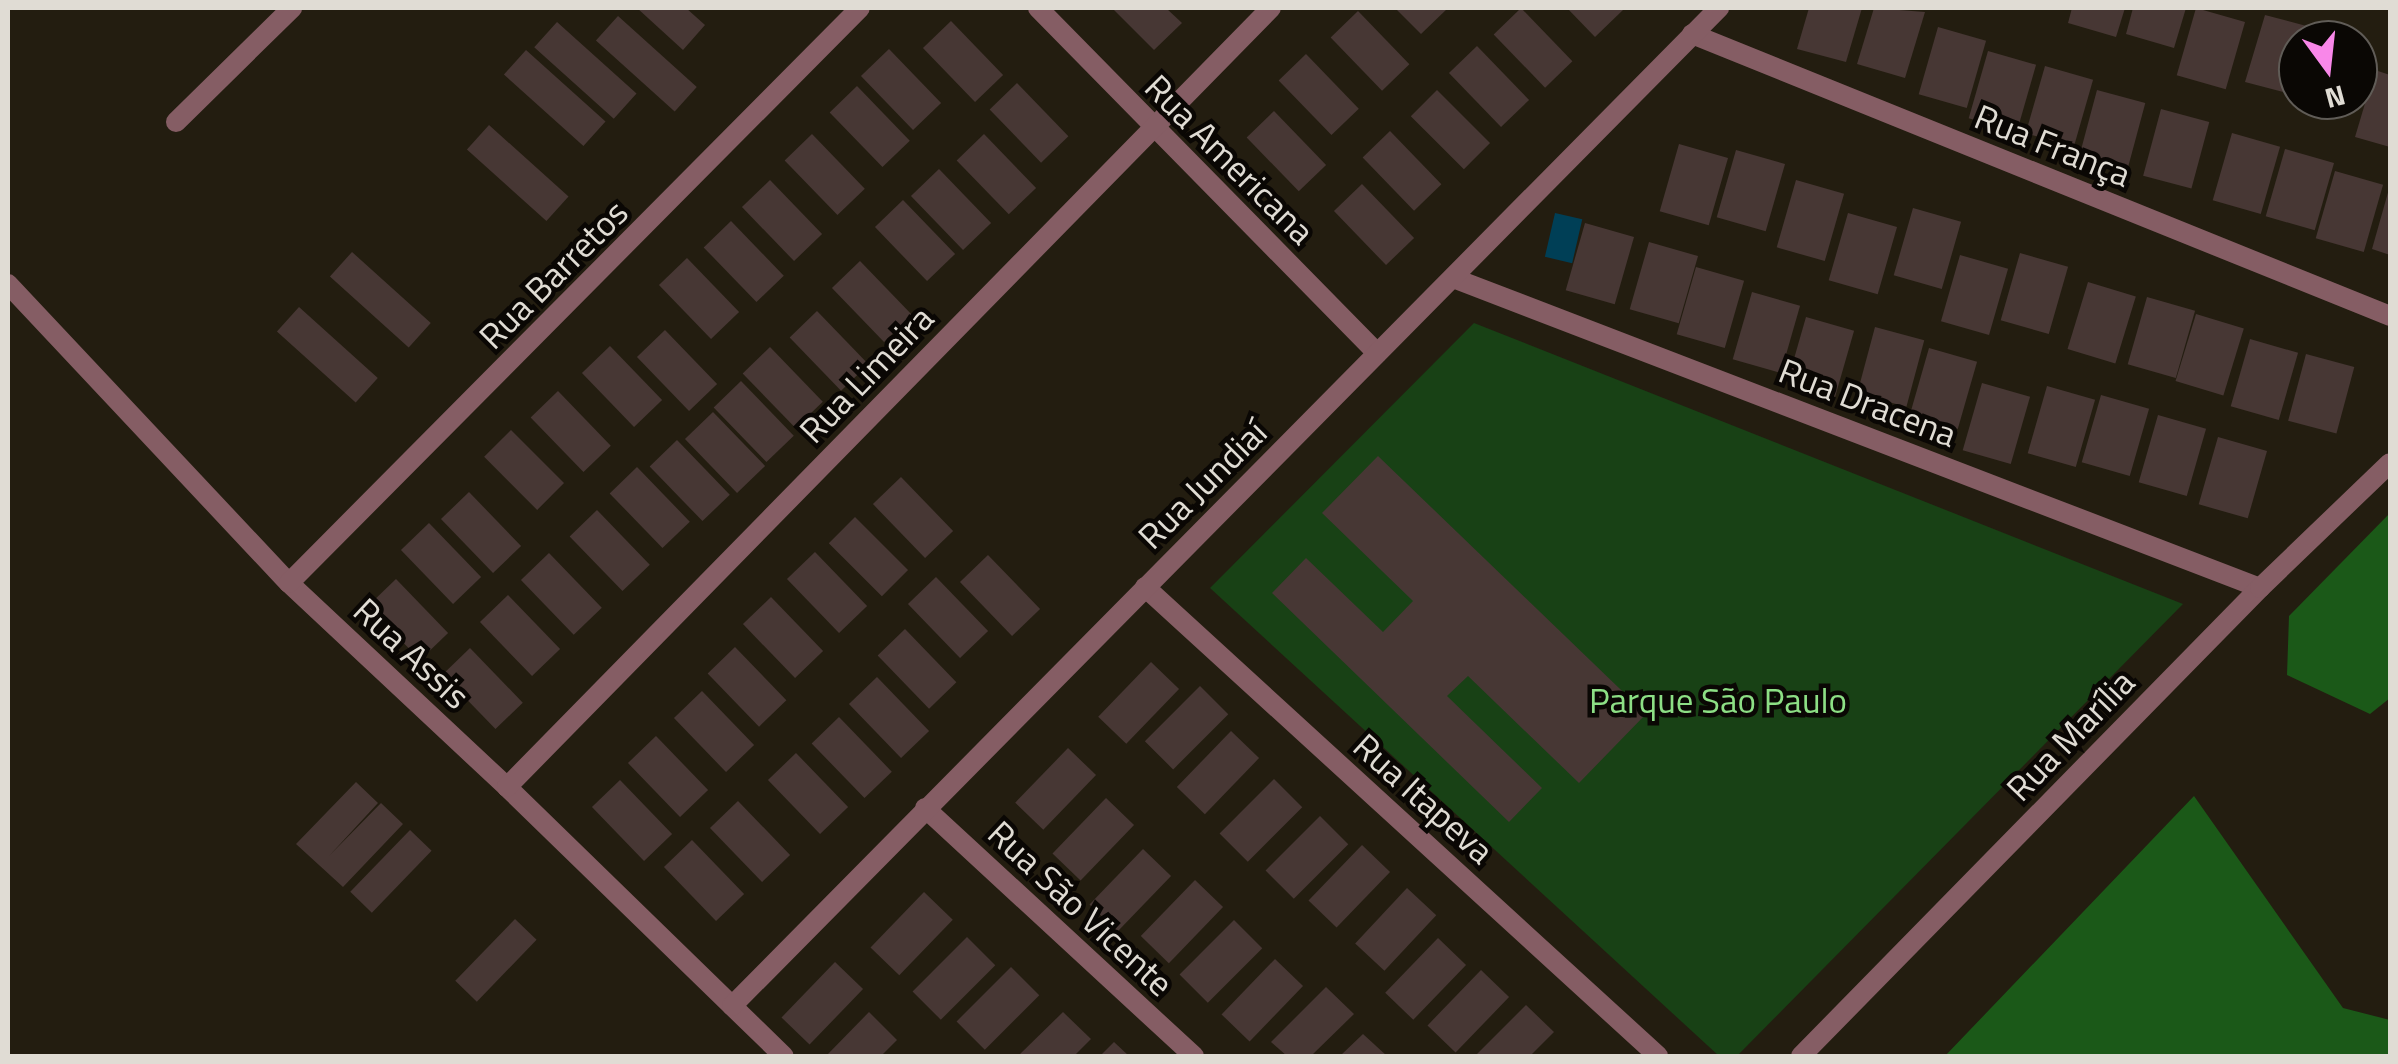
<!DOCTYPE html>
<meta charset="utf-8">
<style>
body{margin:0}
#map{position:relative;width:2398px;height:1064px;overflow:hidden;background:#231d10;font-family:"Titillium Web",sans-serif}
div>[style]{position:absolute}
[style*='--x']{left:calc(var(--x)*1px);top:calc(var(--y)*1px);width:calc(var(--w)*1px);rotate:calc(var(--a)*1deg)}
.green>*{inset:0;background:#184115}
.forest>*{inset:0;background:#1b5918}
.water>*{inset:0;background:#003f56;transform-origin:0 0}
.building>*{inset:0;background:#473734;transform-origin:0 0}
.minor>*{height:20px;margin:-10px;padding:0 10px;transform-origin:10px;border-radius:10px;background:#855d64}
span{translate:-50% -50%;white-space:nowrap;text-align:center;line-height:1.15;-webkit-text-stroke:9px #0a0704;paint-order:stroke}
.street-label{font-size:35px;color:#e0dcd4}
.park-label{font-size:35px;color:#8ddf85}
.frame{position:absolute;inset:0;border:10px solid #e0dcd4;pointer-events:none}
.north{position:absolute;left:2278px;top:20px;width:100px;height:100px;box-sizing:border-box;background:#0a0704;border:2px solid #605c57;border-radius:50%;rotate:165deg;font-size:28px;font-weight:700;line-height:40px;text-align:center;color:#e0dcd4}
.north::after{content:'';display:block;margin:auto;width:35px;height:45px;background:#f987e9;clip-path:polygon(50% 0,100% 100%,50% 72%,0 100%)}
</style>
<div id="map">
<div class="green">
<i style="clip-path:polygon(1474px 323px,2183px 604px,1737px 1056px,1719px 1056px,1210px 588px)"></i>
</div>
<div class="forest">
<i style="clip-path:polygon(2390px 513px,2390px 698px,2370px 714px,2287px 675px,2289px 616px)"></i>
<i style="clip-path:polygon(2194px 796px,2343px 1008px,2390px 1020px,2390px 1056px,1945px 1056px)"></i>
</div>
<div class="water">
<i style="left:1555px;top:213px;width:28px;height:45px;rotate:13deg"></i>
</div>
<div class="building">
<i style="clip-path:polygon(637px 8px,686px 8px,705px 25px,683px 50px)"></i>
<i style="clip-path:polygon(1112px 8px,1166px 8px,1182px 23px,1154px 50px)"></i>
<i style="clip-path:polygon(1395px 8px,1448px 8px,1421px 34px)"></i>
<i style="left:1521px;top:8px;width:74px;height:38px;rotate:46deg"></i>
<i style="clip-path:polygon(1567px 8px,1620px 8px,1623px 10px,1595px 37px)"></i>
<i style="clip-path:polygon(1809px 8px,1862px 8px,1846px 62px,1797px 49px)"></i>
<i style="clip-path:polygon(1874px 8px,1925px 12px,1905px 78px,1857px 64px)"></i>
<i style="clip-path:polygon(2072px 8px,2125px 8px,2116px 37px,2068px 23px)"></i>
<i style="clip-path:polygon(2133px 8px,2186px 8px,2174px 48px,2126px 34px)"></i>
<i style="left:2196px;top:8px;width:51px;height:70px;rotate:16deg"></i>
<i style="left:1358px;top:11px;width:74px;height:38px;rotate:46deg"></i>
<i style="clip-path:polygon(2265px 15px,2314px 28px,2352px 40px,2298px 40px,2298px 96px,2245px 82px)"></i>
<i style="left:618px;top:16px;width:106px;height:33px;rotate:42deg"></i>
<i style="left:951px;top:21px;width:75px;height:39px;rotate:46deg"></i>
<i style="left:557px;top:22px;width:107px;height:34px;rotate:42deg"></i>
<i style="left:1938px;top:27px;width:50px;height:70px;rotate:16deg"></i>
<i style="left:1477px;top:46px;width:75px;height:39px;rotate:46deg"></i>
<i style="left:889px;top:49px;width:75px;height:39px;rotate:46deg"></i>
<i style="left:526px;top:50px;width:107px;height:33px;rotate:42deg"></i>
<i style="left:1988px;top:51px;width:50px;height:70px;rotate:16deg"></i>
<i style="left:1306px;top:54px;width:76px;height:38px;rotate:46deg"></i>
<i style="left:2045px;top:66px;width:50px;height:70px;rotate:16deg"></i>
<i style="clip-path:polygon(2375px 70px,2390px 75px,2390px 147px,2355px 137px)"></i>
<i style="left:1017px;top:83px;width:74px;height:38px;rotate:46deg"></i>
<i style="left:857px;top:86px;width:76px;height:38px;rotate:46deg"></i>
<i style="left:1437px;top:90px;width:75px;height:37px;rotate:45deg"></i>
<i style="left:2097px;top:90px;width:50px;height:69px;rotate:15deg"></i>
<i style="left:2161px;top:109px;width:50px;height:69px;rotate:15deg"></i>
<i style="left:1274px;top:111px;width:75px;height:38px;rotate:46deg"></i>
<i style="left:489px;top:125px;width:107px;height:33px;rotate:42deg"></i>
<i style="left:1390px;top:131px;width:74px;height:38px;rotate:46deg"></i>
<i style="left:2232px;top:133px;width:50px;height:70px;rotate:16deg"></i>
<i style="left:812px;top:134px;width:76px;height:38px;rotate:46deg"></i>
<i style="left:984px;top:134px;width:75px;height:38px;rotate:46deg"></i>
<i style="left:1679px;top:144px;width:51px;height:70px;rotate:16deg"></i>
<i style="left:2285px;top:149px;width:51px;height:70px;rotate:16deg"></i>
<i style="left:1736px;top:150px;width:51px;height:70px;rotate:16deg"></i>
<i style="left:939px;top:169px;width:75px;height:39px;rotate:46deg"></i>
<i style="left:2335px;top:171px;width:50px;height:70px;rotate:16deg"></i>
<i style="left:770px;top:180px;width:75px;height:39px;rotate:46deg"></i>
<i style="left:1796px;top:180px;width:50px;height:70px;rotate:16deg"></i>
<i style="left:1362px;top:184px;width:75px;height:39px;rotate:46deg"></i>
<i style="clip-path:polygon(2389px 189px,2390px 189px,2390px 255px,2372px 249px)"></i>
<i style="left:903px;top:200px;width:75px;height:39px;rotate:46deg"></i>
<i style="left:1913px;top:208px;width:50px;height:70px;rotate:16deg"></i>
<i style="left:1848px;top:213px;width:51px;height:70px;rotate:16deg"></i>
<i style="left:731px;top:221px;width:76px;height:38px;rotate:46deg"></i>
<i style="left:1585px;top:223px;width:51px;height:70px;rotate:16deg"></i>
<i style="left:1649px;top:242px;width:51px;height:70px;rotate:16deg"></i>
<i style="left:352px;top:252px;width:106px;height:33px;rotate:42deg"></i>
<i style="left:2020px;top:253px;width:50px;height:70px;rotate:16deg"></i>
<i style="left:1960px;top:255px;width:50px;height:69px;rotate:16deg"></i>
<i style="left:687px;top:258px;width:75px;height:39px;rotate:46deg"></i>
<i style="left:860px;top:261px;width:75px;height:39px;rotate:46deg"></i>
<i style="left:1696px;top:267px;width:50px;height:70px;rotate:16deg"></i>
<i style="left:2088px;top:282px;width:50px;height:70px;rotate:17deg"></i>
<i style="left:1752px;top:292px;width:50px;height:70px;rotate:16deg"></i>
<i style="left:2147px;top:297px;width:50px;height:70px;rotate:16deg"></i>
<i style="left:299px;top:307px;width:106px;height:33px;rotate:42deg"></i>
<i style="left:817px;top:311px;width:74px;height:38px;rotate:46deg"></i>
<i style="left:2196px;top:314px;width:50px;height:70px;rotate:17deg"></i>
<i style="left:1806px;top:317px;width:50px;height:69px;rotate:16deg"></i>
<i style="left:1875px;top:327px;width:51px;height:69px;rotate:15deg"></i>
<i style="left:665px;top:330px;width:75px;height:39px;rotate:46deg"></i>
<i style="left:2250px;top:339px;width:50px;height:70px;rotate:16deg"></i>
<i style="left:610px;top:346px;width:75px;height:39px;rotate:46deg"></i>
<i style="left:770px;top:347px;width:76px;height:38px;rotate:46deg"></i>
<i style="left:1929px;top:348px;width:50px;height:70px;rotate:16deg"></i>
<i style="left:2306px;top:354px;width:50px;height:69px;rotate:15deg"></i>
<i style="left:741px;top:381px;width:76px;height:38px;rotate:46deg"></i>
<i style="left:1982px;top:383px;width:50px;height:70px;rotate:16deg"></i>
<i style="left:2047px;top:386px;width:50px;height:70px;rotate:16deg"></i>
<i style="left:558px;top:391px;width:76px;height:38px;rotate:46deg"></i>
<i style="left:2101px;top:395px;width:50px;height:70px;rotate:16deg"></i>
<i style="left:713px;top:412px;width:75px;height:39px;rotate:46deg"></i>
<i style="left:2158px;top:415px;width:50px;height:70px;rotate:16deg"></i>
<i style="left:511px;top:430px;width:75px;height:38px;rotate:45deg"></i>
<i style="left:2218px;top:437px;width:51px;height:70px;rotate:16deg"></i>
<i style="left:677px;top:440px;width:76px;height:38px;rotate:46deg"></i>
<i style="clip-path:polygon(1378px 456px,1646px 714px,1579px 783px,1468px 676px,1447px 696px,1542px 788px,1509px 822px,1272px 593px,1306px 558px,1383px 632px,1413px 601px,1322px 513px)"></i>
<i style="left:637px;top:467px;width:76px;height:38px;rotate:46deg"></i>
<i style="left:901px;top:477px;width:75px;height:39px;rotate:46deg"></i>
<i style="left:469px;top:492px;width:75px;height:39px;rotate:46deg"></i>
<i style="left:597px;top:510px;width:76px;height:38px;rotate:46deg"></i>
<i style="left:855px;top:517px;width:75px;height:37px;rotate:45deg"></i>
<i style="left:429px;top:523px;width:75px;height:39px;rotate:46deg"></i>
<i style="left:815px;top:552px;width:75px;height:39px;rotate:46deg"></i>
<i style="left:549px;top:553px;width:76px;height:39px;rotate:46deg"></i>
<i style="left:988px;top:555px;width:75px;height:39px;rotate:46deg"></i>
<i style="left:936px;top:577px;width:75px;height:39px;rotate:46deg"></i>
<i style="left:396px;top:579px;width:75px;height:39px;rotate:46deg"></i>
<i style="left:508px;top:595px;width:75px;height:39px;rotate:46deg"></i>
<i style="left:771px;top:597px;width:75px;height:39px;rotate:46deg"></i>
<i style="left:905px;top:629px;width:74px;height:38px;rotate:46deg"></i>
<i style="left:735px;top:647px;width:74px;height:38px;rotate:46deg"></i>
<i style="left:470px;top:648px;width:76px;height:38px;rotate:46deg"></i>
<i style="left:1151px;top:662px;width:39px;height:76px;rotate:44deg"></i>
<i style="left:877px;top:677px;width:75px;height:39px;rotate:46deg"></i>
<i style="left:1200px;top:686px;width:40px;height:78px;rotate:45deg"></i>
<i style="left:702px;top:691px;width:75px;height:39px;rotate:46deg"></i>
<i style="left:839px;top:717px;width:76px;height:38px;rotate:46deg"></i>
<i style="left:1231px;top:731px;width:39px;height:78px;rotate:44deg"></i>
<i style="left:656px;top:736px;width:75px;height:39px;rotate:46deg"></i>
<i style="left:1068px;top:748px;width:39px;height:76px;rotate:44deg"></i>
<i style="left:796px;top:753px;width:75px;height:39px;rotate:46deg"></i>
<i style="left:1274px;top:779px;width:40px;height:77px;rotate:45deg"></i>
<i style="left:620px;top:780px;width:75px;height:39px;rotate:46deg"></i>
<i style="clip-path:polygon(356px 782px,378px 803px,329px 856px,381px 803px,403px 824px,343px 887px,296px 844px)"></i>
<i style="left:1106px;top:798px;width:39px;height:77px;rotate:44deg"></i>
<i style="left:738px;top:801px;width:75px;height:39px;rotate:46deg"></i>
<i style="left:1320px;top:816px;width:40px;height:77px;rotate:45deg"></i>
<i style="left:410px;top:830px;width:30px;height:86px;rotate:44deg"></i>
<i style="left:692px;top:840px;width:75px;height:39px;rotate:46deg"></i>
<i style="left:1362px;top:845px;width:39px;height:77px;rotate:44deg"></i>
<i style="left:1143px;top:849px;width:39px;height:77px;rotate:44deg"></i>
<i style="left:1195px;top:880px;width:39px;height:78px;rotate:44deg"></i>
<i style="left:1407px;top:888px;width:40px;height:76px;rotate:43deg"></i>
<i style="left:924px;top:892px;width:40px;height:77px;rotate:44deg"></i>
<i style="left:515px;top:919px;width:30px;height:86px;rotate:44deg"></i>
<i style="left:1234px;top:920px;width:40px;height:77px;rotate:45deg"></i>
<i style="left:967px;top:937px;width:40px;height:77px;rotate:45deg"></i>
<i style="left:1438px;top:938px;width:39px;height:76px;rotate:44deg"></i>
<i style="left:1275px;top:959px;width:39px;height:77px;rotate:44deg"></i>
<i style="left:835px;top:962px;width:39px;height:77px;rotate:44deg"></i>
<i style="left:1011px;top:967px;width:40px;height:77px;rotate:45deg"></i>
<i style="left:1481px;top:970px;width:39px;height:77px;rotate:44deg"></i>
<i style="clip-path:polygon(1326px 987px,1354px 1014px,1311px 1056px,1287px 1056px,1271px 1042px)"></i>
<i style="clip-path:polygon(1526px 1005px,1554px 1032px,1530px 1056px,1475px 1056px)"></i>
<i style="clip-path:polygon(869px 1012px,897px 1040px,881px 1056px,826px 1056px)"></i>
<i style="clip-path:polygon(1063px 1012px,1091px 1039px,1074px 1056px,1018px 1056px)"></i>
<i style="clip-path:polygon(1363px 1034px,1387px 1056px,1340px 1056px)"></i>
<i style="clip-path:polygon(1114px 1042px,1129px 1056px,1100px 1056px)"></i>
</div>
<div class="minor">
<i style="--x:1038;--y:8;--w:484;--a:45.5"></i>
<i style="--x:1692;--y:34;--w:753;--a:22"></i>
<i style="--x:176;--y:122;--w:163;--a:-44.5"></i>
<i style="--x:1453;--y:278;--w:864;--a:21.01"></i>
<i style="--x:8;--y:284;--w:410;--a:46.8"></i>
<i style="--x:289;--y:583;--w:299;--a:43.1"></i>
<i style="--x:507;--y:787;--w:386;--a:44.2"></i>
<i style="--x:289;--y:583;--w:810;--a:-45.2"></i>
<i style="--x:1145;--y:587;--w:695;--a:42.43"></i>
<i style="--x:507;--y:787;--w:1091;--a:-45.56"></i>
<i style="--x:925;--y:808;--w:366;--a:42.7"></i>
<i style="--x:732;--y:1006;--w:1404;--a:-45.32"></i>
<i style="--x:1801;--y:1056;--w:656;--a:-45.56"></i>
<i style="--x:2260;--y:588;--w:180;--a:-43.9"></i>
</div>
<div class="street-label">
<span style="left:2053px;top:145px;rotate:22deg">Rua França</span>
<span style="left:1230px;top:159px;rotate:45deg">Rua Americana</span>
<span style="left:553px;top:274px;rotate:-45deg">Rua Barretos</span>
<span style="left:866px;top:374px;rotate:-46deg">Rua Limeira</span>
<span style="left:1868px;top:402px;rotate:21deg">Rua Dracena</span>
<span style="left:1202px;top:484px;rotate:-45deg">Rua Jundiaí</span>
<span style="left:412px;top:653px;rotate:43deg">Rua Assis</span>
<span style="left:2070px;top:735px;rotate:-46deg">Rua Marília</span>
<span style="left:1424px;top:798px;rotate:42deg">Rua Itapeva</span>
<span style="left:1081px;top:908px;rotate:43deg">Rua São Vicente</span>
</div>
<div class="park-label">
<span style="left:1718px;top:700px">Parque São Paulo</span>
</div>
<div class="frame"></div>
<div class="north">N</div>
</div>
